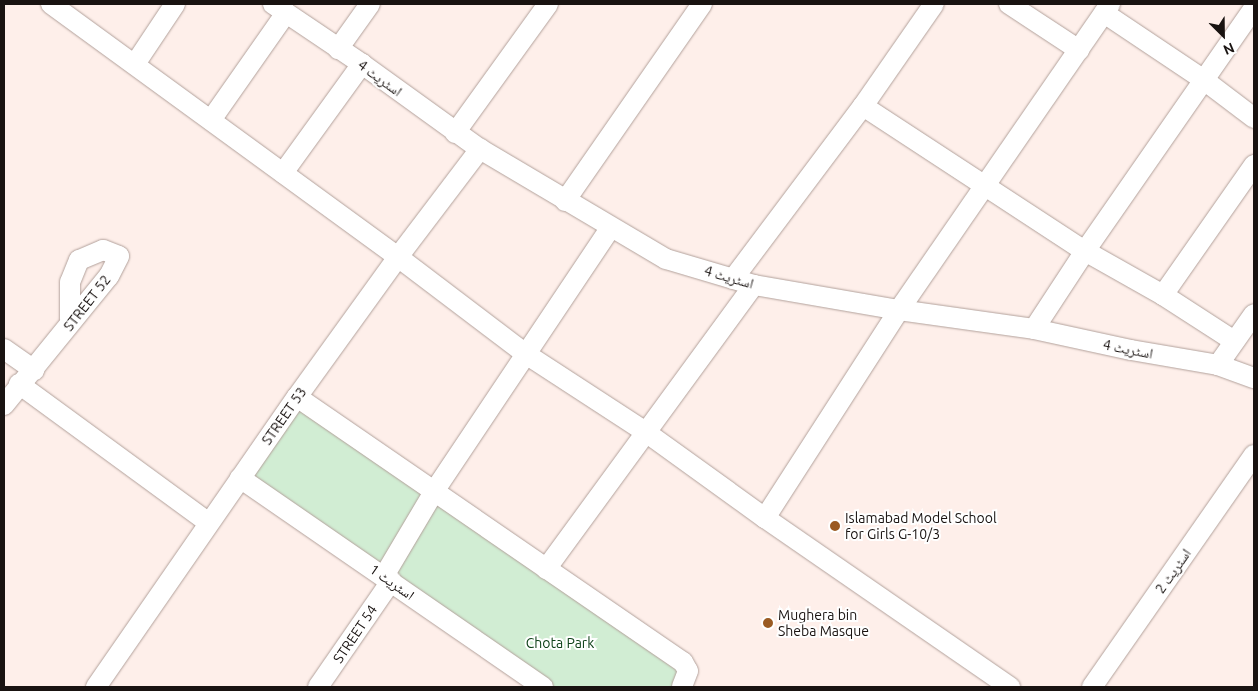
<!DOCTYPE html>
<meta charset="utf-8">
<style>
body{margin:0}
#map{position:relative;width:1258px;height:691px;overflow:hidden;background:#feefea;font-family:Ubuntu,"Noto Naskh Arabic",sans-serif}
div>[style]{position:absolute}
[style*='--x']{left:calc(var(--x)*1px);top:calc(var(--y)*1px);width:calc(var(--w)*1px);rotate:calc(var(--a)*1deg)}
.green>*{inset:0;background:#d1edd3}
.roads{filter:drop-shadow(0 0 1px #b2a19b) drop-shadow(0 0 1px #b2a19b)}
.minor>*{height:20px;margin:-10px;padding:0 10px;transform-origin:10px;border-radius:10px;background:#fff}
.dots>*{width:14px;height:14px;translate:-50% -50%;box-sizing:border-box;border:2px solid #fff;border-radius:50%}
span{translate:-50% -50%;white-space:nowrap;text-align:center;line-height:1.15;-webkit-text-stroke:4px #fff;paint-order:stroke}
.street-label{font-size:14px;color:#191311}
.poi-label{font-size:14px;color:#191311}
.left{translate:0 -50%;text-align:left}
.park-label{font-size:14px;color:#0f4219}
.frame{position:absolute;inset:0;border:5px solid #191311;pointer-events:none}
.north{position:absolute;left:1198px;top:10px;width:50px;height:50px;-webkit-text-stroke:4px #fff;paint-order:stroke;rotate:157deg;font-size:14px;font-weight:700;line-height:20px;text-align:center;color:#191311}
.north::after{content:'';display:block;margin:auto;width:18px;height:22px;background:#191311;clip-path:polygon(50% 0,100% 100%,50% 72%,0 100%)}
</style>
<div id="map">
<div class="green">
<i style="clip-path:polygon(298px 404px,682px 674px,672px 687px,545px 687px,248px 478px)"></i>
</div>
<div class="roads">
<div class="minor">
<i style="--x:51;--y:4;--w:429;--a:36.1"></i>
<i style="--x:398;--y:257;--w:161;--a:37.2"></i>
<i style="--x:526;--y:354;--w:145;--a:33.1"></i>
<i style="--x:647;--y:433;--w:145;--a:35.8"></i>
<i style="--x:765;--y:518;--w:298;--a:34.6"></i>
<i style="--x:273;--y:4;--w:107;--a:34"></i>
<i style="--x:362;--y:64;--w:145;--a:35.8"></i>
<i style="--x:480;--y:149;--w:216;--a:30.6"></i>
<i style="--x:666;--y:259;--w:92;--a:16.5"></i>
<i style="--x:754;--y:285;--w:147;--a:9.8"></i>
<i style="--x:899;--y:310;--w:136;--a:8"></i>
<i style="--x:1034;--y:329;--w:99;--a:12.2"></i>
<i style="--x:1131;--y:350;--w:88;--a:9.8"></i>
<i style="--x:1218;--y:365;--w:38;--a:20"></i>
<i style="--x:1009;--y:4;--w:84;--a:33.3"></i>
<i style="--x:1104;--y:13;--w:120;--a:33.8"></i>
<i style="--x:1204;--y:80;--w:63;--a:37.2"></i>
<i style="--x:338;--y:49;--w:55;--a:-54.6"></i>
<i style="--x:135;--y:64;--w:72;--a:-56.3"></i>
<i style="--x:863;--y:106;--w:265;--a:33.2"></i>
<i style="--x:1085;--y:251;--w:90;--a:29.4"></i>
<i style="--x:1163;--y:295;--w:85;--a:32.9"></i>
<i style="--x:211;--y:120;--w:131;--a:-55"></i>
<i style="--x:455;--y:133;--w:159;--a:-54.2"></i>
<i style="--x:283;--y:173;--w:135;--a:-54.1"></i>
<i style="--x:565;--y:201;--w:240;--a:-55.2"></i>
<i style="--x:733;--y:279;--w:216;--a:-53.1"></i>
<i style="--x:863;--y:106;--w:124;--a:-55.2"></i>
<i style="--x:1163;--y:295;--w:159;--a:-55"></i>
<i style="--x:1034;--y:329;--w:93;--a:-56.8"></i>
<i style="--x:1085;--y:251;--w:296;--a:-55.2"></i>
<i style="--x:4;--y:349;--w:37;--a:35"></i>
<i style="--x:1218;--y:365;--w:62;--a:-54.8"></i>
<i style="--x:19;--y:384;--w:235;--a:36.2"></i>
<i style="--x:297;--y:397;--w:468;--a:34.5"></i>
<i style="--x:683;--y:662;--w:10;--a:61"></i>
<i style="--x:688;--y:671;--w:17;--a:111"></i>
<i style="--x:4;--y:405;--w:166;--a:-50.9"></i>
<i style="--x:109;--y:276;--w:22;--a:-63"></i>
<i style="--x:119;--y:256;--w:17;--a:-159"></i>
<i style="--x:103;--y:250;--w:26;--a:157"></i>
<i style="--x:79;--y:260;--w:24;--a:112"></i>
<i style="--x:70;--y:282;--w:37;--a:90"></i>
<i style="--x:240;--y:478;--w:368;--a:34.6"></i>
<i style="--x:765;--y:518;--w:247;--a:-57.2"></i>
<i style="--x:899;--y:310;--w:372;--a:-55.4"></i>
<i style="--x:546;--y:569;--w:352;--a:-53.8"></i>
<i style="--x:384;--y:576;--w:100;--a:-59.3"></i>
<i style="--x:435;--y:490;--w:316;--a:-56.2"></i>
<i style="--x:96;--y:687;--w:353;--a:-55.3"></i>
<i style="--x:297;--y:397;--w:173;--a:-54.2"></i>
<i style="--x:398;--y:257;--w:136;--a:-52.8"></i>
<i style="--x:318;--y:687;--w:129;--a:-55.4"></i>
<i style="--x:1092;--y:687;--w:283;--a:-55.1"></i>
</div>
</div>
<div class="dots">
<i style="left:835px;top:526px;background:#9a5a22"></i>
<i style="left:768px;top:623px;background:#9a5a22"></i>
</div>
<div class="street-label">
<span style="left:380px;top:78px;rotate:36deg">اسٹریٹ 4</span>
<span style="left:729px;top:277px;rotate:16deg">اسٹریٹ 4</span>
<span style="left:87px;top:303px;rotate:-52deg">STREET 52</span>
<span style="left:1128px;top:349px;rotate:11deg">اسٹریٹ 4</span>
<span style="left:284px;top:416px;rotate:-55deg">STREET 53</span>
<span style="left:1173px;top:571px;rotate:-55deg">اسٹریٹ 2</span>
<span style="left:392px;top:582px;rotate:35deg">اسٹریٹ 1</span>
<span style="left:355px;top:634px;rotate:-56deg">STREET 54</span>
</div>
<div class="poi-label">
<span class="left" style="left:845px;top:526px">Islamabad Model School<br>for Girls G-10/3</span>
<span class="left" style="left:778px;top:623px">Mughera bin<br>Sheba Masque</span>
</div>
<div class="park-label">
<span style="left:560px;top:643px">Chota Park</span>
</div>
<div class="frame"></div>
<div class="north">N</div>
</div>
